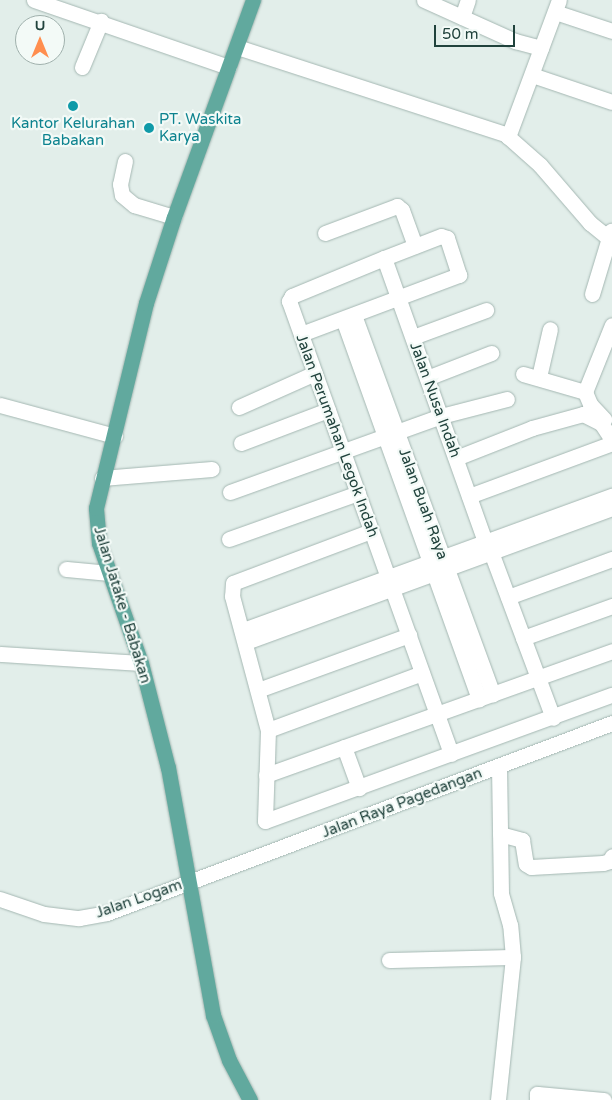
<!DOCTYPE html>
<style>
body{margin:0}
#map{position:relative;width:612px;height:1100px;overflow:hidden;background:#e2eeea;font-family:"Varela Round",sans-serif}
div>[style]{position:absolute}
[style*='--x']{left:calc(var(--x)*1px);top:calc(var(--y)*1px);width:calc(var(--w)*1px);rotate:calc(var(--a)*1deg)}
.roads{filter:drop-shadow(0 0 1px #a4b7b2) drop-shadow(0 0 1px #a4b7b2)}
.minor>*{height:15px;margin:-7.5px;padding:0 7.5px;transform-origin:7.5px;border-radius:7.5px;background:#fff}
.major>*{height:15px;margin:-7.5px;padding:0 7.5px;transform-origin:7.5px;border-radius:7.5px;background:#61a99e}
.dots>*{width:14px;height:14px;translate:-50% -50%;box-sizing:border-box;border:2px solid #f3faf7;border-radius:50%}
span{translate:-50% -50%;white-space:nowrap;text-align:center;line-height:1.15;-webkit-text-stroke:4.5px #f3faf7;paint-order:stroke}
.culture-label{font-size:15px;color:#0d838f}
.left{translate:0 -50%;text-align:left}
.street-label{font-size:15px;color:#20423c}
.north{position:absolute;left:15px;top:15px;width:50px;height:50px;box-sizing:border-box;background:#f3faf7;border:1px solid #9fb0ac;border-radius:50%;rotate:0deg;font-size:14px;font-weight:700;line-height:20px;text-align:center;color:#20423c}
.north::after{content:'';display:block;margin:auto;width:18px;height:22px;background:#ff8e4f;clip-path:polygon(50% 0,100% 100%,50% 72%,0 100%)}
.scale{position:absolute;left:434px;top:25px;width:81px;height:22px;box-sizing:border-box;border:2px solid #20423c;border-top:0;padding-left:6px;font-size:15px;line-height:18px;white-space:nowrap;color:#20423c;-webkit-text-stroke:4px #f3faf7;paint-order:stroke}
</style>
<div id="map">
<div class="roads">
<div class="minor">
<i style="--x:34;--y:0;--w:206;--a:19"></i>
<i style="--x:424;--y:0;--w:100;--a:24.3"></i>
<i style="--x:515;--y:41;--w:27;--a:15"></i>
<i style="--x:555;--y:12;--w:60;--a:18.4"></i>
<i style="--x:462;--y:17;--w:18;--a:-71"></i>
<i style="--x:237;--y:47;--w:282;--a:18"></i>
<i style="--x:505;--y:134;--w:47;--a:41.5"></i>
<i style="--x:540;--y:165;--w:77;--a:49.2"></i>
<i style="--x:590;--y:223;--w:28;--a:39"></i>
<i style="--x:82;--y:67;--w:50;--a:-67.6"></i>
<i style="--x:532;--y:75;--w:84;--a:18.6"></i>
<i style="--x:508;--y:137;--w:146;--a:-69.6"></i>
<i style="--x:125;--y:161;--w:24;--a:102"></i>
<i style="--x:120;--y:184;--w:11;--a:80"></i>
<i style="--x:122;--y:195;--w:16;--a:40"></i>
<i style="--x:134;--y:205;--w:42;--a:16.7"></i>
<i style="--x:325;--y:233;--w:77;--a:-20.6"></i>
<i style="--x:397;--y:206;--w:6;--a:39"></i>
<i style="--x:402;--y:210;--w:38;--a:70"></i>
<i style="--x:384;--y:258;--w:301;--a:70.4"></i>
<i style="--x:592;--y:294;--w:66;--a:-73.2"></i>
<i style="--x:354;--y:315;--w:404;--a:69.9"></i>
<i style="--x:343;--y:319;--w:404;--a:70.3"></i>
<i style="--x:301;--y:334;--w:169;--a:-20.5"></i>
<i style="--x:459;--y:275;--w:39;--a:-108"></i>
<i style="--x:447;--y:238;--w:6;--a:-162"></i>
<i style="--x:441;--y:236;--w:61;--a:158.9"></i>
<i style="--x:384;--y:258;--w:100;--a:157.6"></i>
<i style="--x:292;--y:296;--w:6;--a:121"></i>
<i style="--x:289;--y:301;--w:481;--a:70.3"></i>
<i style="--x:413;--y:337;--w:78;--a:-20.3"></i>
<i style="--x:523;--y:374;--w:65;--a:16.2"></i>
<i style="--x:585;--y:392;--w:13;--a:67"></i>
<i style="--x:590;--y:404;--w:21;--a:47"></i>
<i style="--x:539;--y:377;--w:49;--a:-77.1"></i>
<i style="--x:427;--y:378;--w:69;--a:-21.3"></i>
<i style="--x:585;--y:392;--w:72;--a:-68.1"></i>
<i style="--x:0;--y:405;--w:119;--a:15.1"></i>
<i style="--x:239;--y:407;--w:83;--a:-24.1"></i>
<i style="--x:241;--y:443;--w:93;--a:-20.8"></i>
<i style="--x:456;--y:458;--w:82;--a:-21.5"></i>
<i style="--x:532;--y:428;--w:53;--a:-15.4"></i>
<i style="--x:583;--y:414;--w:20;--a:27"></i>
<i style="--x:601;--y:423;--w:20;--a:57"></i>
<i style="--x:102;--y:478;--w:110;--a:-4.7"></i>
<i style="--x:230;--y:492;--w:224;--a:-19.8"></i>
<i style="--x:441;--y:416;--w:68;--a:-14.4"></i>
<i style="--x:469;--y:496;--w:153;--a:-20.3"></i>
<i style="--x:371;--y:531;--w:147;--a:159.4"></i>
<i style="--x:233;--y:583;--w:13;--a:94"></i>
<i style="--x:232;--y:596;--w:139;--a:75"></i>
<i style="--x:268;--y:730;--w:91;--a:91.9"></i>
<i style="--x:265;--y:821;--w:369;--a:-20"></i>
<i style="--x:229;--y:539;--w:137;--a:-19.6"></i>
<i style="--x:491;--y:552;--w:177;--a:69.5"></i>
<i style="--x:66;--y:569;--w:44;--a:5.2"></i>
<i style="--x:508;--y:597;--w:111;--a:-20.1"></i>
<i style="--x:243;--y:630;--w:393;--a:-20"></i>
<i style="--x:523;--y:638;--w:95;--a:-19.8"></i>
<i style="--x:246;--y:642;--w:390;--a:-20.1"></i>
<i style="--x:0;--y:654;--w:141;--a:3.7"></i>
<i style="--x:258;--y:690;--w:161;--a:-20"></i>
<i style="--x:268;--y:730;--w:164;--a:-20.3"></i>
<i style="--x:344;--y:747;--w:44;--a:69.9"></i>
<i style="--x:266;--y:775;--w:368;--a:-19.7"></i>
<i style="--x:500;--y:834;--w:23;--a:15"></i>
<i style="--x:522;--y:840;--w:24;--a:81"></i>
<i style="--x:526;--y:864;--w:6;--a:31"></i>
<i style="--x:531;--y:867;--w:72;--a:-3.2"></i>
<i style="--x:603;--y:863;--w:7;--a:-16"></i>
<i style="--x:610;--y:861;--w:5;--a:-68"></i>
<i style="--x:0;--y:899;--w:46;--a:18.8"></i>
<i style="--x:44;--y:914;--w:35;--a:7"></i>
<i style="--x:79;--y:918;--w:28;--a:-10"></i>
<i style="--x:107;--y:913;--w:540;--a:-20.62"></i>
<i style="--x:389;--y:960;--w:124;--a:-1.4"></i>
<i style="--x:498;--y:1100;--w:144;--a:-84"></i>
<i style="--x:513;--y:957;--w:32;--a:-95"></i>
<i style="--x:510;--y:925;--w:33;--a:-106"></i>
<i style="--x:501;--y:893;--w:127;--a:-90.9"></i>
<i style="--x:537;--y:1100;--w:6;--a:-90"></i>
<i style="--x:537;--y:1094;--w:67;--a:5.1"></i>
</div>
<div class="major">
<i style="--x:250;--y:1100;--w:45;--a:-117.7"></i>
<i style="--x:229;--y:1060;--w:48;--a:-109.6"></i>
<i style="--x:213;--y:1015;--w:251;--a:-100.3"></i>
<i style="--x:168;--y:768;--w:108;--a:-104.4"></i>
<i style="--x:141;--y:663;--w:127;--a:-109.3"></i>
<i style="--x:99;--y:543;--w:35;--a:-95"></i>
<i style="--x:96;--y:508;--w:211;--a:-76.3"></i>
<i style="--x:146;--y:303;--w:90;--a:-72"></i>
<i style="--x:174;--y:217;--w:231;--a:-70"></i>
</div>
</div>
<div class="dots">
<i style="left:73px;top:106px;background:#0f9aa8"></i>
<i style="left:149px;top:128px;background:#0f9aa8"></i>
</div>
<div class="culture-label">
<span class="left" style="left:159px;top:128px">PT. Waskita<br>Karya</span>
<span style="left:73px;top:132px">Kantor Kelurahan<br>Babakan</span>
</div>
<div class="street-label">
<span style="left:435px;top:400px;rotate:70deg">Jalan Nusa Indah</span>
<span style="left:337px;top:436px;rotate:70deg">Jalan Perumahan Legok Indah</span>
<span style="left:423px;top:504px;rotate:70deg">Jalan Buah Raya</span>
<span style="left:122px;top:605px;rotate:73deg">Jalan Jatake - Babakan</span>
<span style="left:402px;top:803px;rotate:-21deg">Jalan Raya Pagedangan</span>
<span style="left:139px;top:899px;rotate:-19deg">Jalan Logam</span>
</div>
<div class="north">U</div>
<div class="scale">50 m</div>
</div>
